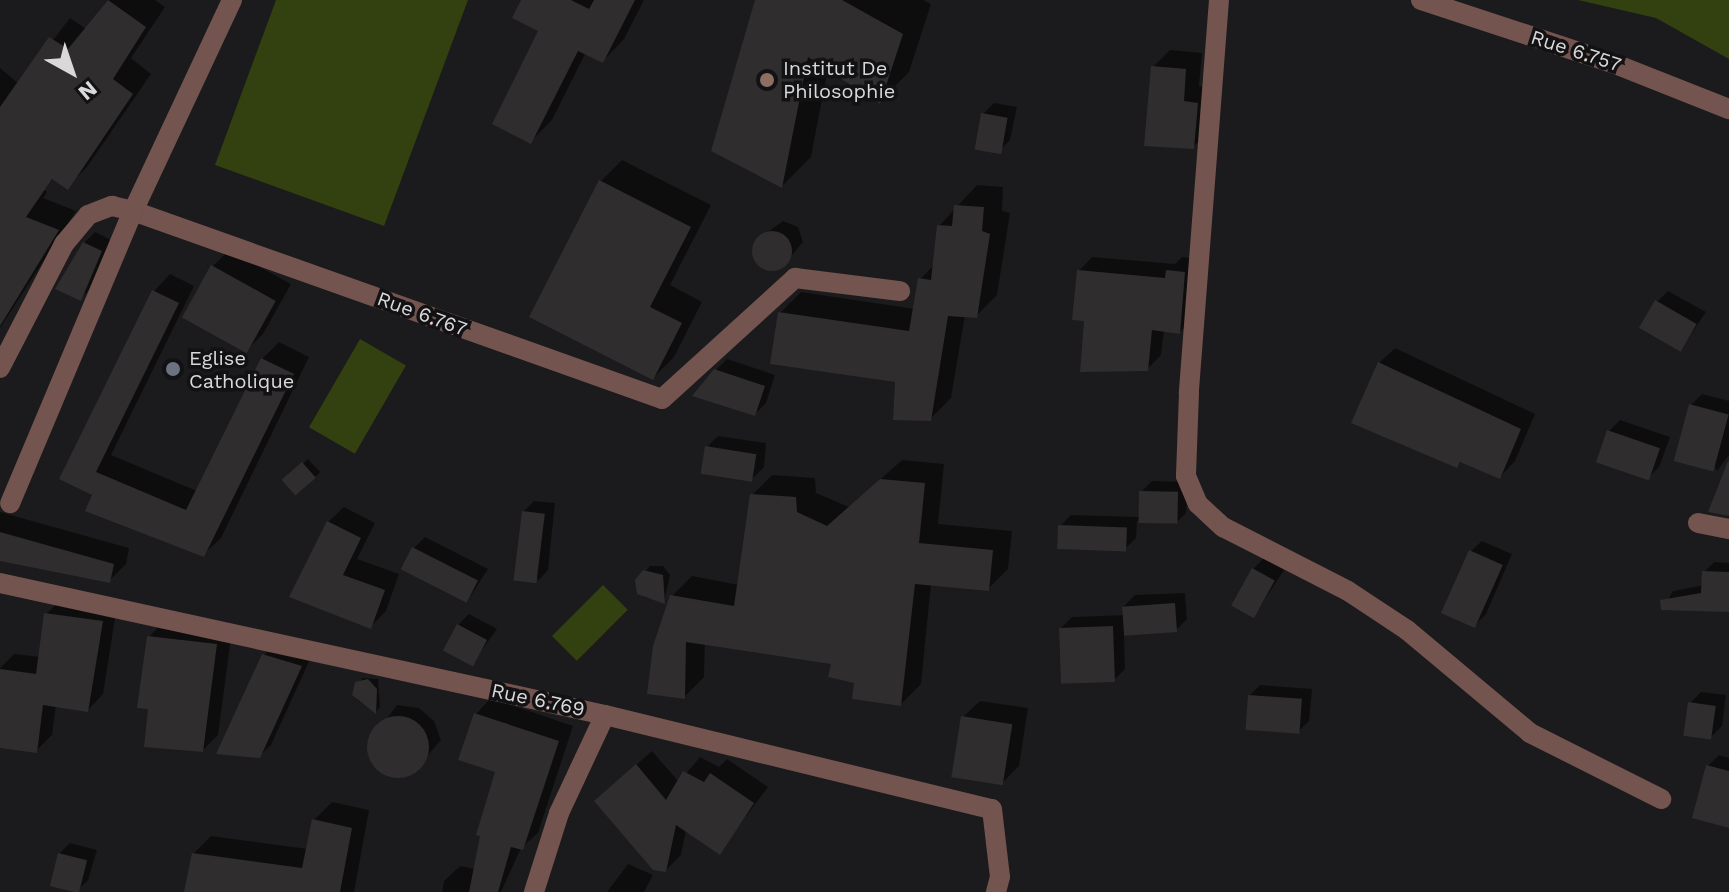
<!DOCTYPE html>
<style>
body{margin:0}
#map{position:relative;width:1729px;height:892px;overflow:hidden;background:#1b1a1c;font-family:"Work Sans",sans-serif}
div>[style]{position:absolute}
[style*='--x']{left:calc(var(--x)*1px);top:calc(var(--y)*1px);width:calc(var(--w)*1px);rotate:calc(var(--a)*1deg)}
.green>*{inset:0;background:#32410f;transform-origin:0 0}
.shadow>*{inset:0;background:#0007;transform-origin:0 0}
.building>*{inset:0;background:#302d2e;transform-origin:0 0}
.round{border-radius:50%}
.minor>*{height:20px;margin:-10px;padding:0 10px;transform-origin:10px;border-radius:10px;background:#73544e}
.dots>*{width:22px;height:22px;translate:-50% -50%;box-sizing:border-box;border:4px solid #121113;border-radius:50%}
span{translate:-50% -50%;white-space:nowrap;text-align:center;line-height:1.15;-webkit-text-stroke:7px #121113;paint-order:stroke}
.street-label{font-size:20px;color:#dad9da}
.poi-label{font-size:20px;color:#dad9da}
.left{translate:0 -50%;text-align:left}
.north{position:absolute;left:32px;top:32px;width:80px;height:80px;-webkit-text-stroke:6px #121113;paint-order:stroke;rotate:140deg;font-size:22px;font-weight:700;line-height:32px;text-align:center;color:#dad9da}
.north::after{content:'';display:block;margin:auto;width:28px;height:36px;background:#dad9da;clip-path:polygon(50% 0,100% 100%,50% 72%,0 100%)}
</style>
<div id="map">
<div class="green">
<i style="clip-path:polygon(276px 0,468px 0,384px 226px,215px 165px)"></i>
<i style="clip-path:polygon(1578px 0,1729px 0,1729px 59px,1656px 18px)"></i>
<i style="left:360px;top:339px;width:53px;height:102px;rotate:30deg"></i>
<i style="left:603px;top:585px;width:35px;height:72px;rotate:45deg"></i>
</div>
<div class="shadow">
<i style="clip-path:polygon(108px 0,155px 0,165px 7px,131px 58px,151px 74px,87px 167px,67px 187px,54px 178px,43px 189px,47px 192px,43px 198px,76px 211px,0 328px,0 68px,19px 84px,70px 18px,86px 29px)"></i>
<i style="clip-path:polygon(523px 0,644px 0,624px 39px,603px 61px,586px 52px,552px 120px,531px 141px,541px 30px)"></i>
<i style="clip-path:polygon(757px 0,923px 0,931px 4px,909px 72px,880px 101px,828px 68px,811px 157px,782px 186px)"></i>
<i style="clip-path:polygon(1170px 50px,1202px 53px,1199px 86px,1213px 87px,1209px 131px,1193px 147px,1153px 67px)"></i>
<i style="clip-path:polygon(994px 103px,1017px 107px,1010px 140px,999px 151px,983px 114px)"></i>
<i style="clip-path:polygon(622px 160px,711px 205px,670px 285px,702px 302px,674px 357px,653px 378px,601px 181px)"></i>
<i style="clip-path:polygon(977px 185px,1003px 187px,1002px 211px,1010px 213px,997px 295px,976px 316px,965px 315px,951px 398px,930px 419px,897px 380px,780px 313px,801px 292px,915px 309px,920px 279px,935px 264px,939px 226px)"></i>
<i style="clip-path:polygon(783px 221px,798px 227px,803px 242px,781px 268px,765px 269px,755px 257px,757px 240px)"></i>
<i style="clip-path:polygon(95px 232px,111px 240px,91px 288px,80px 299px,84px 243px)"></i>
<i style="clip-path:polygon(229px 250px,291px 284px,263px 334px,246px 351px,213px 266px)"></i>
<i style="clip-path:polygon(1092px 257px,1175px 264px,1182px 257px,1198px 259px,1194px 318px,1180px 332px,1164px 330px,1161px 355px,1147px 369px,1086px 319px,1079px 271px)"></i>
<i style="clip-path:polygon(170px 274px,194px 286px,111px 455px,197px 491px,262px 359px,279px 342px,309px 357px,221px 538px,204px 554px,61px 478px,154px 291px)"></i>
<i style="clip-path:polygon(1668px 291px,1706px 312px,1681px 349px,1657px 302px)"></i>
<i style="clip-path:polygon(1395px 348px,1535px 414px,1515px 461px,1500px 477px,1462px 461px,1457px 466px,1379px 363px)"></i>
<i style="clip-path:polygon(727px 359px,775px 375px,766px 403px,755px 414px,716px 370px)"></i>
<i style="clip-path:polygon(1702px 394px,1729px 401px,1729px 455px,1717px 471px,1691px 405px)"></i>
<i style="clip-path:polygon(1620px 420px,1670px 437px,1659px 467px,1648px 478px,1609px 431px)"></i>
<i style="clip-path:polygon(718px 436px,766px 443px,764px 467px,753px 478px,707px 447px)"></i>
<i style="left:308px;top:459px;width:18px;height:31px;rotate:47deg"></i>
<i style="clip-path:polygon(902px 460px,944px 464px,938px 524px,1012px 531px,1008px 569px,988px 589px,931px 584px,921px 684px,901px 704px,856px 681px,833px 662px,705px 642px,704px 677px,684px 697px,672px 596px,692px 576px,739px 585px,752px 495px,772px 475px,815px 478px,816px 493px,849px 507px)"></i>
<i style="clip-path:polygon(1152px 481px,1188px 482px,1186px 513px,1175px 524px,1137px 521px,1136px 538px,1125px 549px,1060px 526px,1071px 515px,1139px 517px,1141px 492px)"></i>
<i style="clip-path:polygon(534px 501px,555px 503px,548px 570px,538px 581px,523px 512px)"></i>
<i style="clip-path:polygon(344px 507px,375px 523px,357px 559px,399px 574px,386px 611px,371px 626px,292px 596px,328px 522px)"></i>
<i style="clip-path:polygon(0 512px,129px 548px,126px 564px,110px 580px,0 558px)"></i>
<i style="clip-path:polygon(425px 537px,488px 569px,468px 600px,414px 548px)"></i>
<i style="clip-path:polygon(1482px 541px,1512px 554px,1486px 614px,1475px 625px,1471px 551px)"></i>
<i style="clip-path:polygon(1264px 558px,1284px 570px,1254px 616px,1253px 569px)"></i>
<i style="clip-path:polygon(1714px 562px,1729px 563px,1729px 612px,1663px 608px,1673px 591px,1704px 585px,1704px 572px)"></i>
<i style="clip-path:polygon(650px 566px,663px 566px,670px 575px,664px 602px,644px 597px,637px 581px)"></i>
<i style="clip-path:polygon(1185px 593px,1187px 619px,1176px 630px,1124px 633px,1125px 669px,1114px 680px,1061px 628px,1072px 617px,1124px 615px,1124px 606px,1135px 595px)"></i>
<i style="clip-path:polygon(62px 599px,117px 606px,103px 694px,88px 710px,56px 705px,52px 735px,36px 751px,0 746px,0 668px,14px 654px,41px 657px,46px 614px)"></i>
<i style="clip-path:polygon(469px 614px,497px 629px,472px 664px,458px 625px)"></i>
<i style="clip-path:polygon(164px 621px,232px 630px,218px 735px,203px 750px,150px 708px,149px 637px)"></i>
<i style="clip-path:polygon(275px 644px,312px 655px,271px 745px,259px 756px,264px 655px)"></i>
<i style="clip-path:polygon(362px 678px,378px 679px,380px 707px,376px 712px,357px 700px)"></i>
<i style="clip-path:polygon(1260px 685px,1312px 689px,1309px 721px,1298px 732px,1249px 696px)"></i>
<i style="clip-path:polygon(1701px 692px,1726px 695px,1722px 726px,1711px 737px,1690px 703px)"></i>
<i style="clip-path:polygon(491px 698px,573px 726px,538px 833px,521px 848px,501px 892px,442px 892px,444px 881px,460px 866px,475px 869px,498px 771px,476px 714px)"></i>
<i style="clip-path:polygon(980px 701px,1028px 708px,1019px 766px,1003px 782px,963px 717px)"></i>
<i style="clip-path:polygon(397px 705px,419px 708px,434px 721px,441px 740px,416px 769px,398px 776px,379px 770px,369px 743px)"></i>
<i style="clip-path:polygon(652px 751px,679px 782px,700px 757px,719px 767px,727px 759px,768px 787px,719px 852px,686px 830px,681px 855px,666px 870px,612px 786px)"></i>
<i style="clip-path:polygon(1719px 755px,1729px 758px,1729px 822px,1708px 766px)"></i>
<i style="clip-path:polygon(332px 802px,369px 810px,354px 892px,187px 892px,193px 854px,211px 836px,308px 849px,314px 820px)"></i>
<i style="clip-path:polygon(70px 843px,97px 850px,88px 880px,77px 891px,59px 854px)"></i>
<i style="clip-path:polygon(628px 864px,653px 875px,644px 892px,607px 892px)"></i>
</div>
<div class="building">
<i style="clip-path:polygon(108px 0,146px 27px,113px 79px,133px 94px,68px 190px,52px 179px,26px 217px,59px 230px,0 326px,0 107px,49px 37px,68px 49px)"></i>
<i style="clip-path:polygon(521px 0,571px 0,589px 9px,594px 0,635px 0,603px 63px,578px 51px,531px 144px,492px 124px,538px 31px,512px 18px)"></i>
<i style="clip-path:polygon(755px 0,842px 0,903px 34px,880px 104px,808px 57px,782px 188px,711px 151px)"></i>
<i style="clip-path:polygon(1151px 66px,1186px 69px,1184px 101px,1198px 103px,1194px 149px,1144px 146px)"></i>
<i style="left:981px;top:113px;width:27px;height:37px;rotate:10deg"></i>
<i style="clip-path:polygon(599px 180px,691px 227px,650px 307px,682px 323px,653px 380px,529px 317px)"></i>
<i style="clip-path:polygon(954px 205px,984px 207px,982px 231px,990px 234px,977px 318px,948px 316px,931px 421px,893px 420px,895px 382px,770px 364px,778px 312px,909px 331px,918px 278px,931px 280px,937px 225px,952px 226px)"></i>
<i class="round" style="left:752px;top:231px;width:40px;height:40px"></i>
<i style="clip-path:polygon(83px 242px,102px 251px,81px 301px,55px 289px)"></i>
<i style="left:211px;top:265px;width:74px;height:60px;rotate:29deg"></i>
<i style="clip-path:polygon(1077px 270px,1165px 278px,1166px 270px,1185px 272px,1180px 334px,1152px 330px,1148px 371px,1080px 372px,1084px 321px,1072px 320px)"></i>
<i style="clip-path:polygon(152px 290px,179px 303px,96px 472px,186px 510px,261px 358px,294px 374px,204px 557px,85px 511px,92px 495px,59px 479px)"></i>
<i style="left:1655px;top:300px;width:48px;height:32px;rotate:30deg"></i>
<i style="clip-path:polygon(1378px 362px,1521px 429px,1500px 479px,1460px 462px,1457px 468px,1351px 423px)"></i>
<i style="clip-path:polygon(714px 369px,765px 386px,755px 416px,692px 396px)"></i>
<i style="left:1689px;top:404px;width:41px;height:59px;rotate:15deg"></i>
<i style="left:1607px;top:430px;width:56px;height:34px;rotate:19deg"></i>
<i style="left:705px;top:446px;width:52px;height:28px;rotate:9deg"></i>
<i style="clip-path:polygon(1728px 461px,1729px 461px,1729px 516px,1708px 512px)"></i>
<i style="left:302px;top:462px;width:21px;height:27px;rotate:49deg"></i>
<i style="clip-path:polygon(880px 479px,925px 483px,919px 543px,993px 550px,989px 591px,915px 584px,901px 706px,852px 699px,854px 683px,828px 677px,831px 664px,686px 642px,685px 699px,647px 694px,653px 646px,670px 595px,734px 606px,750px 494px,796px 497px,797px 512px,827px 526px)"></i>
<i style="left:1139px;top:491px;width:39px;height:32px;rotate:1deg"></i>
<i style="left:522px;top:511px;width:23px;height:70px;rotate:7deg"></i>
<i style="clip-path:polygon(327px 521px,361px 538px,343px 575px,385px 590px,371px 629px,289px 597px)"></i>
<i style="left:1058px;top:525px;width:69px;height:24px;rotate:2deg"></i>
<i style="clip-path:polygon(0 532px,114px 564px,110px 583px,0 561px)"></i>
<i style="left:412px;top:547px;width:74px;height:25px;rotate:27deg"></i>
<i style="left:1469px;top:550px;width:37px;height:69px;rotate:24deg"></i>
<i style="left:1252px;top:568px;width:26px;height:43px;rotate:29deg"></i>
<i style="clip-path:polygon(643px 570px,663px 575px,665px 604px,637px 594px,635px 580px)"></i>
<i style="clip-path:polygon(1702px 571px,1729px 572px,1729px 612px,1661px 610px,1660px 600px,1701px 593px)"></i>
<i style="left:1175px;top:603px;width:29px;height:53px;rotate:86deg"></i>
<i style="clip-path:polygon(44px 613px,103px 621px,88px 712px,43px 705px,37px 753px,0 748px,0 669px,36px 674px)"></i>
<i style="left:457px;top:624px;width:34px;height:30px;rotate:28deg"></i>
<i style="left:1113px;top:626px;width:56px;height:54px;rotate:88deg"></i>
<i style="clip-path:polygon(147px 636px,217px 644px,203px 752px,144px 747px,148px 709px,137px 708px)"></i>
<i style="clip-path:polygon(262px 654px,302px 666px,260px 758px,216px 754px)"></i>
<i style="clip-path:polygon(368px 679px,377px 689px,376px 714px,352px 695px,355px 682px)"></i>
<i style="left:1248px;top:695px;width:54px;height:35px;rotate:4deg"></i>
<i style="left:1688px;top:702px;width:28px;height:34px;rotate:8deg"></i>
<i style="clip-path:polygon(474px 713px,559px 741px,523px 850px,511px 847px,498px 892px,469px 892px,480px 836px,476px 835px,495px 772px,458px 760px)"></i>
<i style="left:961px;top:716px;width:52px;height:62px;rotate:9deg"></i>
<i class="round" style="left:367px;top:716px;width:62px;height:62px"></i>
<i style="clip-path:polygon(636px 764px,666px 800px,683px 771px,704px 782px,710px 773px,754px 803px,720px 855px,676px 825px,666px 872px,653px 870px,594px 801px)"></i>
<i style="clip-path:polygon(1706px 765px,1729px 771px,1729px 828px,1692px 818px)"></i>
<i style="clip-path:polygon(312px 819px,352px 828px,340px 892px,184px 892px,192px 853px,302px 868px)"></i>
<i style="left:58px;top:853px;width:30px;height:34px;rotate:14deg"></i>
</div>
<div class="minor">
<i style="--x:232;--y:0;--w:233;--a:115.1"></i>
<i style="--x:133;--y:211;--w:561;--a:19.56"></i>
<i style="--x:662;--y:399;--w:180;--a:-42.3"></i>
<i style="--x:795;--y:278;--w:106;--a:7.1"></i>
<i style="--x:1219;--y:0;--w:394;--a:94.4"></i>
<i style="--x:1189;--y:393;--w:83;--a:92.1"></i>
<i style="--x:1186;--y:476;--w:30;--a:67"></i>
<i style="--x:1198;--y:504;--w:34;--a:43"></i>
<i style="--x:1223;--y:527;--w:140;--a:27.1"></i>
<i style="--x:1348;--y:591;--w:71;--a:33.5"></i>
<i style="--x:1407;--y:630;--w:160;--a:39.9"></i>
<i style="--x:1530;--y:733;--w:147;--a:26.7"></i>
<i style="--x:1421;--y:0;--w:199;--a:18.2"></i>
<i style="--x:1610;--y:62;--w:128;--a:21.6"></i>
<i style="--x:0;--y:368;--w:140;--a:-62.7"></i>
<i style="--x:64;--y:244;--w:38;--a:-50"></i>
<i style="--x:88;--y:215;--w:26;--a:-21"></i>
<i style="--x:112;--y:206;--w:22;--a:13"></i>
<i style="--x:133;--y:211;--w:317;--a:112.8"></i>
<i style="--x:1698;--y:523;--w:32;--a:11"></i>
<i style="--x:0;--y:583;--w:619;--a:12.31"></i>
<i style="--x:605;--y:715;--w:398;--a:13.7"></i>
<i style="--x:992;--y:809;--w:68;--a:83.3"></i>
<i style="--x:1000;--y:877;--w:16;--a:105"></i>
<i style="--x:534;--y:892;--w:83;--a:-72.4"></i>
<i style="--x:559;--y:813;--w:108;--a:-64.9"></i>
</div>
<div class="dots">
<i style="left:767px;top:80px;background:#8d6e63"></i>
<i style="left:173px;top:369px;background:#6b7280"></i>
</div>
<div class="street-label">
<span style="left:1576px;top:51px;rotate:18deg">Rue 6.757</span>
<span style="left:422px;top:314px;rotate:20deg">Rue 6.767</span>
<span style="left:538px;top:700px;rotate:12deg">Rue 6.769</span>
</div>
<div class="poi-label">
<span class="left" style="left:783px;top:80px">Institut De<br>Philosophie</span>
<span class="left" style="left:189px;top:370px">Eglise<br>Catholique</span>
</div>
<div class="north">N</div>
</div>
